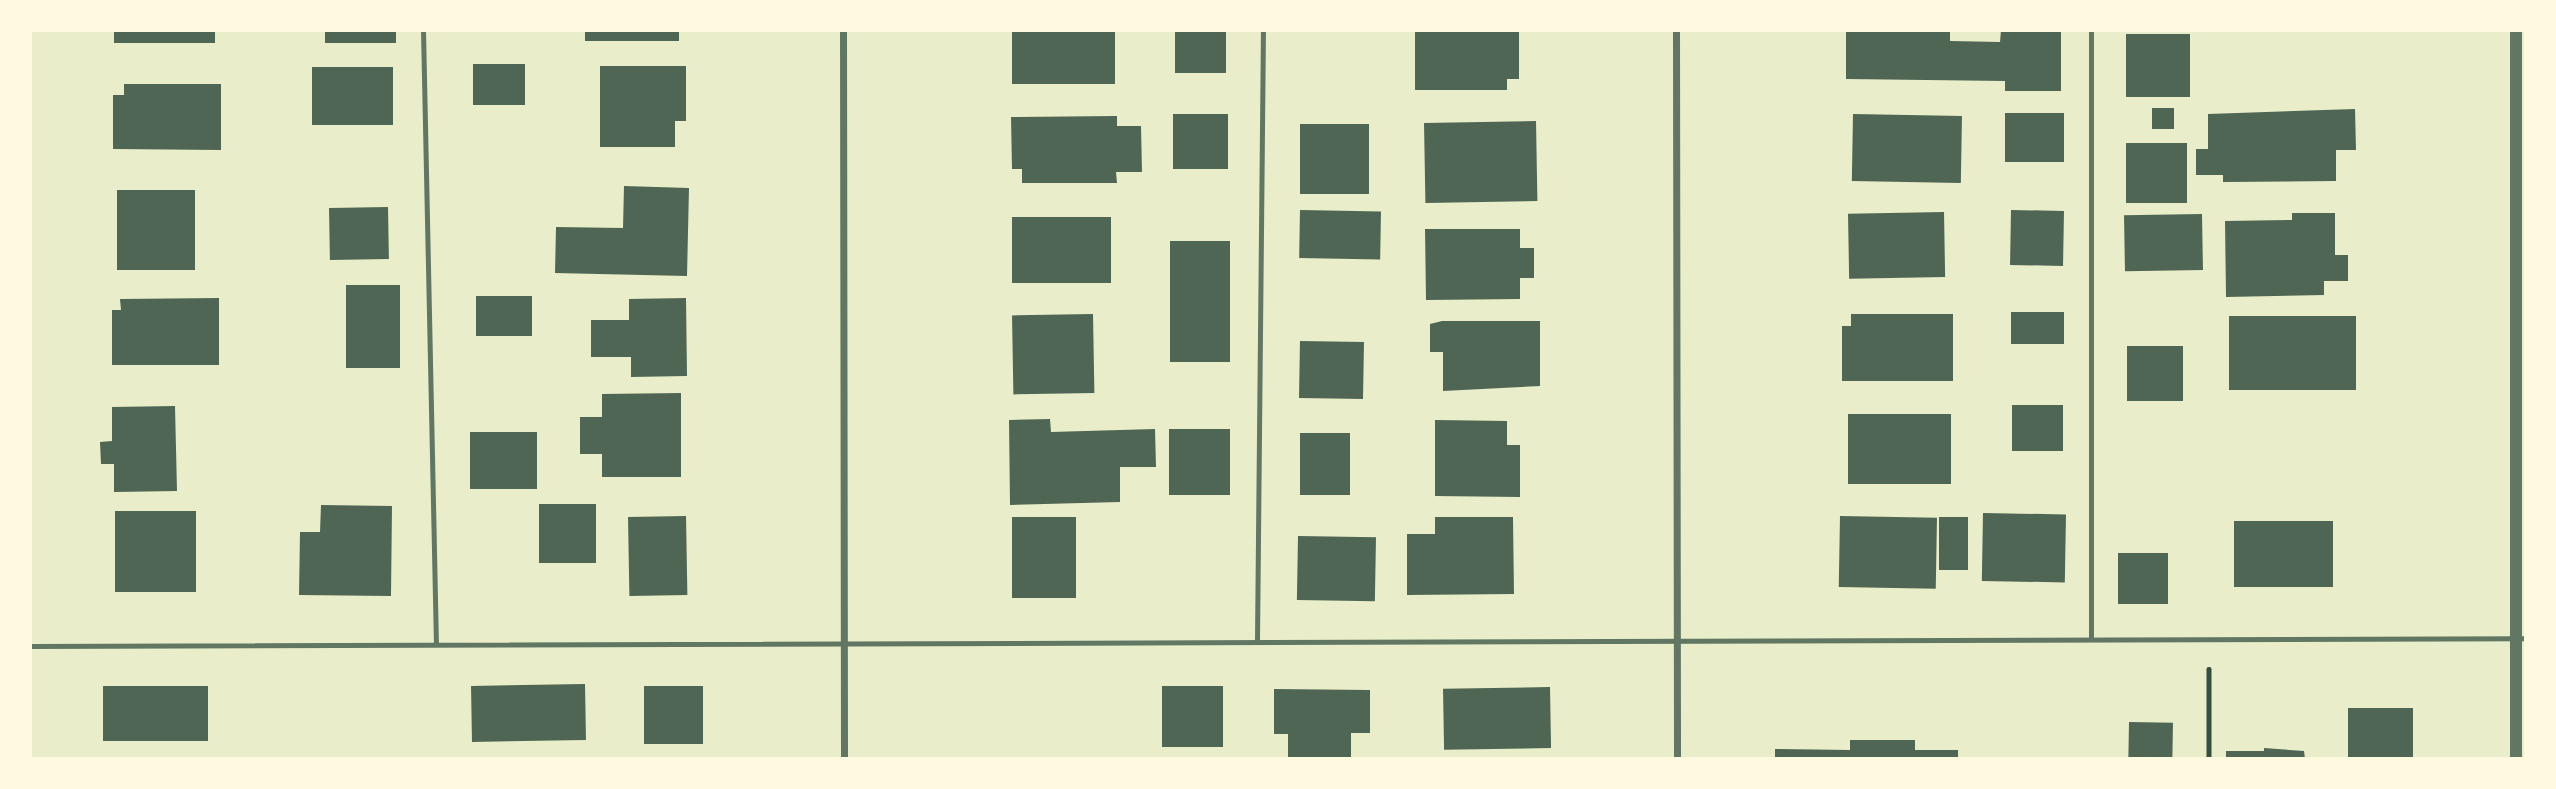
<!DOCTYPE html>
<style>
body{margin:0}
#map{position:relative;width:2556px;height:789px;overflow:hidden;background:#e9edc9;font-family:"Fira Sans Condensed",sans-serif}
div>[style]{position:absolute}
[style*='--x']{left:calc(var(--x)*1px);top:calc(var(--y)*1px);width:calc(var(--w)*1px);rotate:calc(var(--a)*1deg)}
.building>*{inset:0;background:#4f6655;transform-origin:0 0}
.path>*{height:4.5px;margin:-2.25px;padding:0 2.25px;transform-origin:2.25px;border-radius:2.25px;background:#344e41}
.service>*{height:5px;margin:-2.5px;padding:0 2.5px;transform-origin:2.5px;border-radius:2.5px;background:#617663}
.minor>*{height:7px;margin:-3.5px;padding:0 3.5px;transform-origin:3.5px;border-radius:3.5px;background:#617663}
.tertiary>*{height:12px;margin:-6px;padding:0 6px;transform-origin:6px;border-radius:6px;background:#617663}
span{translate:-50% -50%;white-space:nowrap;text-align:center;line-height:1.15;-webkit-text-stroke:5px #fefae0;paint-order:stroke}
.frame{position:absolute;inset:0;border:32px solid #fefae0;pointer-events:none}
</style>
<div id="map">
<div class="building">
<i style="left:114px;top:30px;width:101px;height:13px"></i>
<i style="left:325px;top:30px;width:71px;height:13px"></i>
<i style="left:585px;top:30px;width:94px;height:11px"></i>
<i style="left:1012px;top:30px;width:103px;height:54px"></i>
<i style="left:1175px;top:30px;width:51px;height:43px"></i>
<i style="clip-path:polygon(1415px 30px,1519px 32px,1519px 79px,1507px 79px,1507px 90px,1415px 90px)"></i>
<i style="clip-path:polygon(1846px 30px,1950px 30px,1950px 41px,2000px 42px,2001px 30px,2061px 30px,2061px 91px,2005px 91px,2005px 81px,1846px 79px)"></i>
<i style="left:2126px;top:34px;width:64px;height:63px"></i>
<i style="left:473px;top:64px;width:52px;height:41px"></i>
<i style="clip-path:polygon(600px 66px,686px 66px,686px 121px,675px 121px,675px 147px,600px 147px)"></i>
<i style="left:312px;top:67px;width:81px;height:58px"></i>
<i style="clip-path:polygon(124px 84px,221px 84px,221px 150px,113px 149px,113px 95px,124px 95px)"></i>
<i style="left:2152px;top:108px;width:22px;height:21px"></i>
<i style="clip-path:polygon(2355px 109px,2356px 150px,2336px 150px,2336px 181px,2223px 182px,2223px 175px,2196px 175px,2196px 149px,2208px 149px,2208px 114px)"></i>
<i style="left:2064px;top:113px;width:49px;height:59px;rotate:90deg"></i>
<i style="left:1173px;top:114px;width:55px;height:55px"></i>
<i style="left:1853px;top:114px;width:109px;height:67px;rotate:1deg"></i>
<i style="clip-path:polygon(1117px 116px,1117px 126px,1141px 126px,1142px 172px,1116px 172px,1117px 183px,1022px 183px,1022px 169px,1012px 169px,1011px 117px)"></i>
<i style="left:1536px;top:121px;width:80px;height:112px;rotate:89deg"></i>
<i style="left:1369px;top:124px;width:70px;height:69px;rotate:90deg"></i>
<i style="left:2187px;top:143px;width:60px;height:61px;rotate:90deg"></i>
<i style="clip-path:polygon(624px 186px,689px 188px,687px 276px,555px 273px,556px 227px,623px 228px)"></i>
<i style="left:117px;top:190px;width:78px;height:80px"></i>
<i style="left:388px;top:207px;width:52px;height:59px;rotate:89deg"></i>
<i style="left:1300px;top:210px;width:81px;height:48px;rotate:1deg"></i>
<i style="left:2011px;top:210px;width:53px;height:55px;rotate:1deg"></i>
<i style="left:1944px;top:212px;width:65px;height:96px;rotate:89deg"></i>
<i style="clip-path:polygon(2292px 213px,2335px 213px,2335px 255px,2348px 255px,2348px 281px,2324px 281px,2324px 295px,2226px 297px,2225px 221px,2292px 220px)"></i>
<i style="left:2202px;top:214px;width:56px;height:78px;rotate:89deg"></i>
<i style="left:1012px;top:217px;width:99px;height:66px"></i>
<i style="clip-path:polygon(1425px 229px,1520px 229px,1520px 248px,1534px 248px,1534px 278px,1520px 278px,1520px 299px,1426px 300px)"></i>
<i style="left:1170px;top:241px;width:60px;height:121px"></i>
<i style="left:346px;top:285px;width:54px;height:83px"></i>
<i style="left:532px;top:296px;width:40px;height:56px;rotate:90deg"></i>
<i style="clip-path:polygon(219px 298px,219px 365px,112px 365px,112px 310px,121px 310px,120px 299px)"></i>
<i style="clip-path:polygon(686px 298px,687px 376px,631px 377px,631px 357px,591px 357px,591px 320px,629px 320px,629px 299px)"></i>
<i style="left:2011px;top:312px;width:53px;height:32px"></i>
<i style="left:1093px;top:314px;width:79px;height:81px;rotate:89deg"></i>
<i style="clip-path:polygon(1851px 314px,1953px 314px,1953px 381px,1842px 381px,1842px 326px,1851px 326px)"></i>
<i style="left:2356px;top:316px;width:74px;height:127px;rotate:90deg"></i>
<i style="clip-path:polygon(1442px 321px,1540px 321px,1540px 386px,1443px 391px,1443px 352px,1430px 352px,1430px 324px)"></i>
<i style="left:1300px;top:341px;width:64px;height:57px;rotate:1deg"></i>
<i style="left:2127px;top:346px;width:56px;height:55px"></i>
<i style="clip-path:polygon(681px 393px,681px 477px,602px 477px,602px 454px,580px 454px,580px 417px,602px 417px,602px 394px)"></i>
<i style="left:2012px;top:405px;width:51px;height:46px"></i>
<i style="clip-path:polygon(175px 406px,177px 491px,114px 492px,114px 464px,101px 464px,100px 442px,112px 441px,112px 407px)"></i>
<i style="left:1951px;top:414px;width:70px;height:103px;rotate:90deg"></i>
<i style="clip-path:polygon(1050px 419px,1051px 432px,1155px 429px,1156px 467px,1120px 467px,1120px 502px,1010px 505px,1009px 420px)"></i>
<i style="clip-path:polygon(1435px 420px,1507px 421px,1507px 445px,1520px 445px,1520px 497px,1435px 496px)"></i>
<i style="left:1169px;top:429px;width:61px;height:66px"></i>
<i style="left:537px;top:432px;width:57px;height:67px;rotate:90deg"></i>
<i style="left:1300px;top:433px;width:50px;height:62px"></i>
<i style="left:539px;top:504px;width:57px;height:59px"></i>
<i style="clip-path:polygon(321px 505px,392px 506px,391px 596px,299px 595px,300px 532px,320px 532px)"></i>
<i style="left:115px;top:511px;width:81px;height:81px"></i>
<i style="left:1983px;top:513px;width:83px;height:68px;rotate:1deg"></i>
<i style="left:686px;top:516px;width:79px;height:58px;rotate:89deg"></i>
<i style="left:1840px;top:516px;width:97px;height:71px;rotate:1deg"></i>
<i style="left:1076px;top:517px;width:81px;height:64px;rotate:90deg"></i>
<i style="clip-path:polygon(1435px 517px,1513px 517px,1514px 594px,1407px 595px,1407px 534px,1435px 534px)"></i>
<i style="left:1939px;top:517px;width:29px;height:53px"></i>
<i style="left:2234px;top:521px;width:99px;height:66px"></i>
<i style="left:1298px;top:536px;width:78px;height:64px;rotate:1deg"></i>
<i style="left:2168px;top:553px;width:51px;height:50px;rotate:90deg"></i>
<i style="left:585px;top:684px;width:56px;height:114px;rotate:89deg"></i>
<i style="left:103px;top:686px;width:105px;height:55px"></i>
<i style="left:644px;top:686px;width:59px;height:58px"></i>
<i style="left:1162px;top:686px;width:61px;height:61px"></i>
<i style="left:1550px;top:687px;width:61px;height:107px;rotate:89deg"></i>
<i style="clip-path:polygon(1274px 689px,1370px 690px,1370px 733px,1351px 733px,1351px 759px,1288px 759px,1288px 734px,1274px 734px)"></i>
<i style="left:2348px;top:708px;width:65px;height:51px"></i>
<i style="left:2129px;top:722px;width:44px;height:37px;rotate:1deg"></i>
<i style="clip-path:polygon(1850px 740px,1915px 740px,1915px 750px,1958px 750px,1958px 759px,1775px 759px,1775px 749px,1850px 750px)"></i>
<i style="clip-path:polygon(2264px 748px,2304px 751px,2305px 759px,2226px 759px,2226px 751px,2264px 751px)"></i>
</div>
<div class="path">
<i style="--x:2209;--y:669;--w:90;--a:90"></i>
</div>
<div class="service">
<i style="--x:423;--y:30;--w:613;--a:88.79"></i>
<i style="--x:2091;--y:639;--w:609;--a:-90"></i>
<i style="--x:1257;--y:640;--w:610;--a:-89.44"></i>
<i style="--x:30;--y:646;--w:2496;--a:-0.18"></i>
</div>
<div class="minor">
<i style="--x:843;--y:30;--w:729;--a:89.92"></i>
<i style="--x:1676;--y:30;--w:729;--a:89.92"></i>
</div>
<div class="tertiary">
<i style="--x:2516;--y:30;--w:729;--a:90"></i>
</div>
<div class="frame"></div>
</div>
